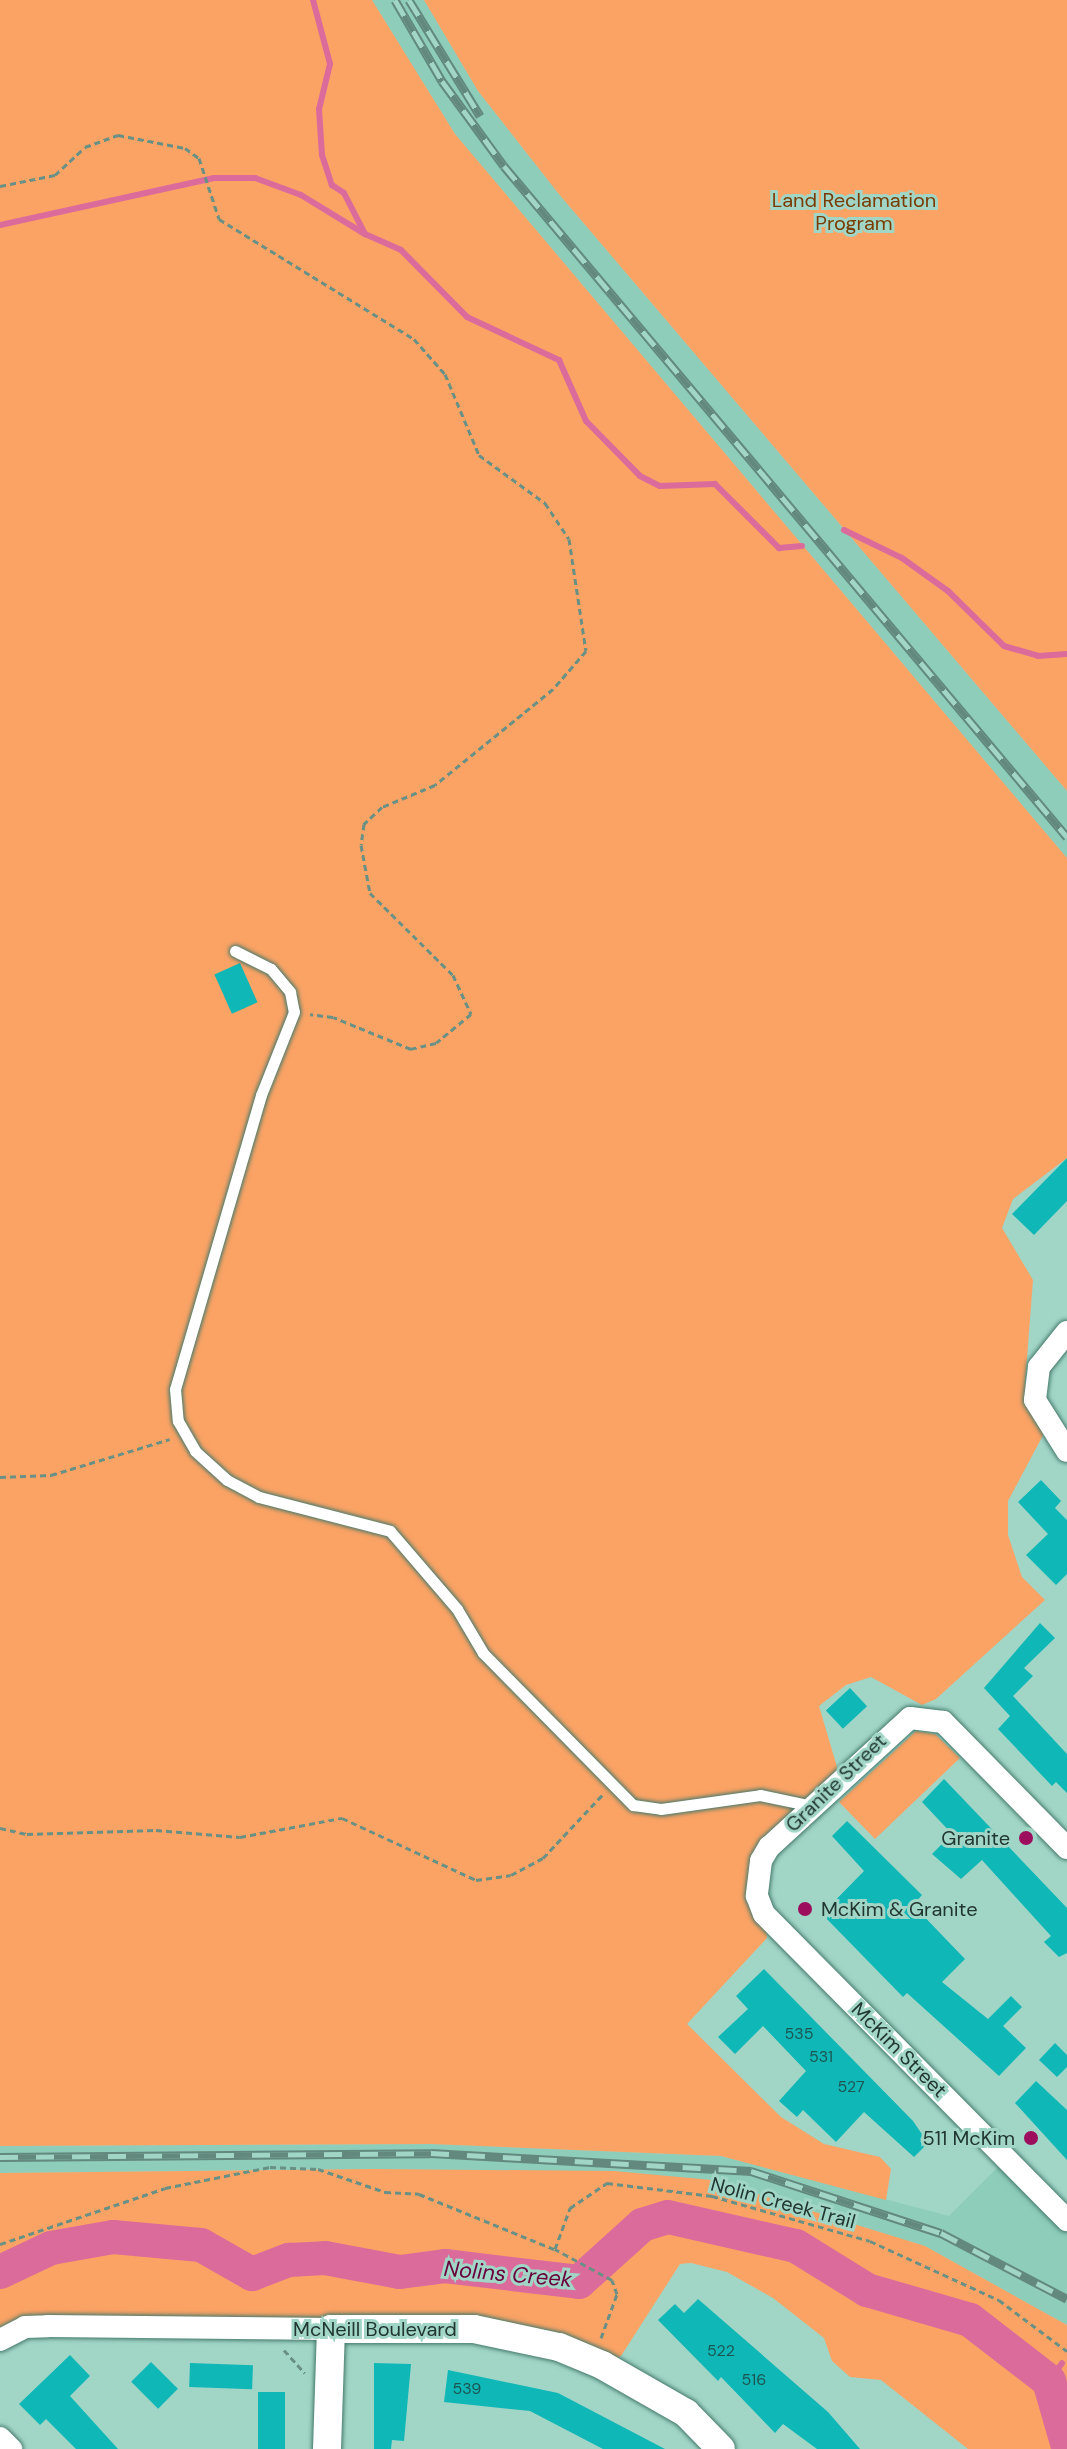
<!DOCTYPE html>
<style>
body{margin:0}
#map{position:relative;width:1067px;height:2449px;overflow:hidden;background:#a1d6c7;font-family:"DM Sans",sans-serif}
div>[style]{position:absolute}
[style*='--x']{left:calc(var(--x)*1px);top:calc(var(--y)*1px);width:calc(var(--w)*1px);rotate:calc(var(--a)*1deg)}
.built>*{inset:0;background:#8dcdba}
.green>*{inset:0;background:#fba365}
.stream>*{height:6px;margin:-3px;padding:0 3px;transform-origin:3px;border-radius:3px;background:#da6b9b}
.river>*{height:34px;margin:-17px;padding:0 17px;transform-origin:17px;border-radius:17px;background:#da6b9b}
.building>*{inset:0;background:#0fb7b7;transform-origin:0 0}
.path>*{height:3px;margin-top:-1.5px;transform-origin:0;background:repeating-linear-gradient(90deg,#699085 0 6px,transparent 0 10px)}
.roads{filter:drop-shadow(0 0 2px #45796b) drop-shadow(0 0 2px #45796b)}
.service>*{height:11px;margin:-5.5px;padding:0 5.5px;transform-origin:5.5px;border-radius:5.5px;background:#fff}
.minor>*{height:22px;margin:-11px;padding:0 11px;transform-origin:11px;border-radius:11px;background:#fff}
.tertiary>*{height:28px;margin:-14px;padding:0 14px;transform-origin:14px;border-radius:14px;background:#fff}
.rail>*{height:9px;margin-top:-4.5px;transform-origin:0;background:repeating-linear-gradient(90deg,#a1d6c7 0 18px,#63887d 0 36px);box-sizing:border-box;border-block:2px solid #63887d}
.dots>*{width:22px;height:22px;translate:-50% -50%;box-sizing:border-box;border:4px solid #a1d6c7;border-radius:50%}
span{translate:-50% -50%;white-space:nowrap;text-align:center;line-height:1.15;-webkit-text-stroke:6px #a1d6c7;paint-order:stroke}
.number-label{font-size:16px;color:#1c5652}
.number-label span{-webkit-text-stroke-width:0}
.park-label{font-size:20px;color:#793b00}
.street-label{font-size:20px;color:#213630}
.poi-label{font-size:20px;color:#213630}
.right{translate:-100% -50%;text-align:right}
.left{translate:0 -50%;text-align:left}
.water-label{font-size:22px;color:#6a003c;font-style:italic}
</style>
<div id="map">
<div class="built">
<i style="clip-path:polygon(372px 0,424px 0,478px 91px,558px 193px,1067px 791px,1067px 858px,455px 134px)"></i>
<i style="clip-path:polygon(431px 2144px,721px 2156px,949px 2216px,1005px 2160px,1067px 2222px,1067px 2325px,925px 2246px,712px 2180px,374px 2169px,0 2173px,0 2146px)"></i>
</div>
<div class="green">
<i style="clip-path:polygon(0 0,372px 0,455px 134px,1067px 858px,1067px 1158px,1013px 1199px,1002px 1228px,1033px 1280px,1025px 1384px,1049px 1424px,1008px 1501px,1008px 1535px,1022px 1577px,1045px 1600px,936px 1699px,922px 1705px,871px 1677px,846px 1685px,819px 1706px,840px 1777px,767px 1847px,767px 1938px,687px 2024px,781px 2117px,824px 2144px,880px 2157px,891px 2169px,886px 2200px,721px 2156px,431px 2144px,0 2146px)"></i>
<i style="clip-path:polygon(424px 0,1067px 0,1067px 791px,558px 193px,478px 91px)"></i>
<i style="clip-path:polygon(916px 1731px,935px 1734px,960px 1758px,875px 1839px,839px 1802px)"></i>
<i style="clip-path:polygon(374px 2169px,614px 2171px,712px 2180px,925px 2246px,1067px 2325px,1067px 2449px,968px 2449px,881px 2380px,850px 2377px,832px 2361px,824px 2338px,773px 2298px,727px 2272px,691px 2263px,680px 2264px,621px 2356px,602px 2366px,474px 2331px,46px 2327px,0 2342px,0 2173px)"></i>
</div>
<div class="stream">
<i style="--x:313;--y:0;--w:66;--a:75.1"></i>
<i style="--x:330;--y:64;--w:46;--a:103.7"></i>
<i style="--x:319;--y:109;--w:46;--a:86.3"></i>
<i style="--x:322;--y:155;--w:32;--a:72"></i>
<i style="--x:332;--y:185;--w:14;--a:34"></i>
<i style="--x:344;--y:193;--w:46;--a:62.9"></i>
<i style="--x:365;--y:234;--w:39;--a:24"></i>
<i style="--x:401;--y:250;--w:94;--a:45.4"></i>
<i style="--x:467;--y:317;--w:102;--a:25.1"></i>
<i style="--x:559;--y:360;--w:67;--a:66.1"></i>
<i style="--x:586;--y:421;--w:77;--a:45.5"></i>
<i style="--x:640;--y:476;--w:22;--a:27"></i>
<i style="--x:660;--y:486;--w:55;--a:-2.1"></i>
<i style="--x:715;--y:484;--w:91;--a:45"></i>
<i style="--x:779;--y:548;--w:23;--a:-5"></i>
<i style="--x:0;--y:225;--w:219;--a:-12.4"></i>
<i style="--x:214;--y:178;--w:41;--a:0"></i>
<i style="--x:255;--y:178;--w:49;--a:20.3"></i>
<i style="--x:301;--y:195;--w:75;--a:31.4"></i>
<i style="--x:844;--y:530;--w:64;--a:25.8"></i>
<i style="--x:902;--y:558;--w:57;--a:35.7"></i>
<i style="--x:948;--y:591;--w:78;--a:44.5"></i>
<i style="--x:1004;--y:646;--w:35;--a:16"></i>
<i style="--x:1038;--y:656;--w:29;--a:-4"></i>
<i style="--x:1049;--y:2381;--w:22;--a:-54"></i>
</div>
<div class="river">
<i style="--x:0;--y:2272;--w:56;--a:-25.2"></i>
<i style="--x:51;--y:2248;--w:63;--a:-10.1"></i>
<i style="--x:113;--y:2237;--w:88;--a:5.2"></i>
<i style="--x:201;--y:2245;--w:59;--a:29.6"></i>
<i style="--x:252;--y:2274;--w:40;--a:-21"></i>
<i style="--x:289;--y:2260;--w:36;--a:-3"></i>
<i style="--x:325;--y:2258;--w:76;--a:10.6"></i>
<i style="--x:400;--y:2272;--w:45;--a:-7.6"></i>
<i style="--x:445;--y:2266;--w:135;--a:6.8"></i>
<i style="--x:579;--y:2282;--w:85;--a:-42.1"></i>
<i style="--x:642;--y:2225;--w:27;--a:-17"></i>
<i style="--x:668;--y:2217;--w:131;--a:12.8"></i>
<i style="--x:796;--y:2246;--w:84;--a:31.8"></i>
<i style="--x:867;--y:2290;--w:107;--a:16.2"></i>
<i style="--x:970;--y:2320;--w:100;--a:37.7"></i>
<i style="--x:1049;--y:2381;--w:65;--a:73.8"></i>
</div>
<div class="building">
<i style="left:240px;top:963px;width:43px;height:28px;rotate:66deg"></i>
<i style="clip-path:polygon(1067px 1158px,1067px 1201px,1034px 1235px,1012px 1214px)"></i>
<i style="clip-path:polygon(1041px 1480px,1061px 1501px,1055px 1508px,1067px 1520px,1067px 1574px,1056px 1585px,1026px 1555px,1048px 1534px,1018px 1502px)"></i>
<i style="clip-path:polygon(1040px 1623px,1055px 1638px,1024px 1668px,1033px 1676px,1013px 1696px,1067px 1754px,1067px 1793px,1056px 1782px,1052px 1786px,998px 1729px,1010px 1716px,984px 1688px)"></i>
<i style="left:850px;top:1688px;width:25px;height:33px;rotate:47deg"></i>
<i style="clip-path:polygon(944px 1779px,1067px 1908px,1067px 1953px,1059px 1957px,1044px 1942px,1051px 1936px,982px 1860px,961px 1879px,932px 1854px,952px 1834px,922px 1802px)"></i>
<i style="clip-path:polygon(847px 1821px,922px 1895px,913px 1905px,965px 1959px,942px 1982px,988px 2019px,1011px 1996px,1022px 2007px,1003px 2026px,1026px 2048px,999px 2076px,907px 1993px,903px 1997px,822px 1914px,864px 1871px,832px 1836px)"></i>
<i style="clip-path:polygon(764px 1969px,913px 2121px,928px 2143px,914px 2157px,864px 2112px,836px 2142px,803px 2110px,797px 2117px,779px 2101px,806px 2071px,763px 2026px,735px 2054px,718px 2037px,748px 2009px,736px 1996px)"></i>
<i style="clip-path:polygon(1055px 2043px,1067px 2055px,1067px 2067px,1057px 2077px,1039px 2060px)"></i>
<i style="clip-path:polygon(1036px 2081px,1067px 2110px,1067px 2160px,1015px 2103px)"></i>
<i style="clip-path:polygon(698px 2299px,828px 2412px,860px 2449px,817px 2449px,783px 2424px,775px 2433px,721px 2377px,718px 2381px,658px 2320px,675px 2304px,684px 2313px)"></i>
<i style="clip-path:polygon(70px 2355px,90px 2376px,70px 2396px,118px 2449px,76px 2449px,46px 2419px,40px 2425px,19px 2404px)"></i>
<i style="left:151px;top:2362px;width:38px;height:28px;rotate:45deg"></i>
<i style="left:190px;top:2363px;width:63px;height:24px;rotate:2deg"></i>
<i style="clip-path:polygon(374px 2363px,411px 2364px,404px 2441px,392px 2440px,391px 2449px,374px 2449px)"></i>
<i style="clip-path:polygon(448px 2370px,558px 2393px,665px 2449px,603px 2449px,530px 2411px,444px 2402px)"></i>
<i style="left:258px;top:2392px;width:27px;height:57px"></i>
</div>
<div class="path">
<i style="--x:0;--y:186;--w:56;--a:-11.3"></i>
<i style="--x:55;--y:175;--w:41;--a:-43"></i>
<i style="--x:85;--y:147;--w:35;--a:-20"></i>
<i style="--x:118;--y:135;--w:68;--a:11"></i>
<i style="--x:185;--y:148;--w:17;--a:36"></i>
<i style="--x:199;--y:158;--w:64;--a:71.8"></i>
<i style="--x:219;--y:219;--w:229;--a:31.6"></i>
<i style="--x:414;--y:339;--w:47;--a:48.5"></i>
<i style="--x:445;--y:374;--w:88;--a:67.2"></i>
<i style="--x:479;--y:455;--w:82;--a:36"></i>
<i style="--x:545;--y:503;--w:43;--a:56.3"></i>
<i style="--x:569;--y:539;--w:113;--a:81.4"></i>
<i style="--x:586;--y:651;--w:50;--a:131"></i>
<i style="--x:553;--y:689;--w:152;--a:140.9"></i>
<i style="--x:435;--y:785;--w:57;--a:157.5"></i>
<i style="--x:382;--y:807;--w:25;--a:137"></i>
<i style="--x:364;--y:824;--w:21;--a:98"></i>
<i style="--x:361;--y:845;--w:49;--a:79.4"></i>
<i style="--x:370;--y:893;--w:117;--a:44.7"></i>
<i style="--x:453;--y:975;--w:43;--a:65.2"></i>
<i style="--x:471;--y:1014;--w:45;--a:140.4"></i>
<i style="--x:436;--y:1043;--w:26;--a:167"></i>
<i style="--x:411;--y:1049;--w:84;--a:-157.7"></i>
<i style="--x:333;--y:1017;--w:23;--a:-173"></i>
<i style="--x:0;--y:1477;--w:51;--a:-2.2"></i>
<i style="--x:51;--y:1475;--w:124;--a:-16.8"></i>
<i style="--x:0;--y:1828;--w:28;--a:13"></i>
<i style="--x:27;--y:1834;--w:129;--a:-1.8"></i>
<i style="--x:156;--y:1830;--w:84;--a:4.8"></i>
<i style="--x:240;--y:1837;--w:104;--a:-10.6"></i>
<i style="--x:342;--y:1818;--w:148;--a:24.8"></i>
<i style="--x:476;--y:1880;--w:35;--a:-8"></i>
<i style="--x:511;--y:1875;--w:36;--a:-28"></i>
<i style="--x:543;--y:1858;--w:88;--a:-46.8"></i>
<i style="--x:0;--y:2244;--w:174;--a:-18.7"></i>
<i style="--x:165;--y:2188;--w:107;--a:-11.3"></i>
<i style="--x:270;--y:2167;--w:48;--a:2.4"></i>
<i style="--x:318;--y:2169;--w:71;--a:18.9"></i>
<i style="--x:385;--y:2192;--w:34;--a:3"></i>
<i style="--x:419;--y:2194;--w:146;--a:22.2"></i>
<i style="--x:601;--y:2338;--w:47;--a:-70"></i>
<i style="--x:617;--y:2294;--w:15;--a:-110"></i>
<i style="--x:612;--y:2280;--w:65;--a:-151.5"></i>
<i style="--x:555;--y:2249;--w:44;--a:-69.9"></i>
<i style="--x:570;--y:2208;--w:45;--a:-34"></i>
<i style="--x:607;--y:2183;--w:106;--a:7.1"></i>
<i style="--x:712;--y:2196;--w:164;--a:15.9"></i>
<i style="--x:870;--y:2241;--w:142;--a:24.6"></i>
<i style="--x:999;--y:2300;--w:85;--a:36.9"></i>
<i style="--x:284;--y:2350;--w:31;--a:48"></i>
</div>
<div class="roads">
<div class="service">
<i style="--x:235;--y:951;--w:40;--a:26.6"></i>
<i style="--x:271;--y:969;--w:30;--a:50"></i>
<i style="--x:290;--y:992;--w:20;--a:79"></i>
<i style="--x:294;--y:1012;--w:89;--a:111.7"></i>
<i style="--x:261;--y:1095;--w:306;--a:106.3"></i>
<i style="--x:175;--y:1389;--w:32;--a:85"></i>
<i style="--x:178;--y:1421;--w:34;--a:60"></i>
<i style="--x:195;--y:1451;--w:43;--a:42.2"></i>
<i style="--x:227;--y:1480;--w:36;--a:28"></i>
<i style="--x:259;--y:1497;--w:135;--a:14.5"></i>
<i style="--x:390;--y:1531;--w:103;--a:49.3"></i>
<i style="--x:457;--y:1609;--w:51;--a:59.4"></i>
<i style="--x:483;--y:1653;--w:214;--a:45.4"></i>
<i style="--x:633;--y:1805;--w:28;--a:8"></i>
<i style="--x:661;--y:1809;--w:100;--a:-8"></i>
<i style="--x:760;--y:1795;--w:53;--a:11.9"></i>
</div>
<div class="minor">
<i style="--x:1067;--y:1332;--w:45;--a:128.7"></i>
<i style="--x:1039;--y:1367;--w:33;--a:97"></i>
<i style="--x:1035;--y:1400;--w:60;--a:57.9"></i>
<i style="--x:1067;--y:1848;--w:177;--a:-134.5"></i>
<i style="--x:943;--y:1722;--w:33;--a:-173"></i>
<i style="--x:910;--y:1718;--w:191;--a:137.5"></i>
<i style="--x:769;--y:1847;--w:16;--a:120"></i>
<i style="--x:761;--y:1861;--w:35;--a:97"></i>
<i style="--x:757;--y:1896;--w:19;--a:69"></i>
<i style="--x:764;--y:1914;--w:431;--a:45.3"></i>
<i style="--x:0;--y:2340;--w:28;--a:-27"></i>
<i style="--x:25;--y:2327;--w:23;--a:-2"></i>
<i style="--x:48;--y:2326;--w:283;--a:0.6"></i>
<i style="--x:0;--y:2438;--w:16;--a:45"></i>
</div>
<div class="tertiary">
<i style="--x:327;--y:2449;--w:120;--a:-88.1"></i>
<i style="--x:331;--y:2329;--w:143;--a:0"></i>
<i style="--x:474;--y:2329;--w:87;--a:12"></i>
<i style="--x:559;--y:2347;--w:47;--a:22.7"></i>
<i style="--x:602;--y:2365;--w:97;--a:29.7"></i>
<i style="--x:686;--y:2413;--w:50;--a:45.8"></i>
</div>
</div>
<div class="rail">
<i style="--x:395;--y:0;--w:94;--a:59.9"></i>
<i style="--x:442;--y:81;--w:105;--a:53.9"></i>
<i style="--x:504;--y:166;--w:876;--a:50"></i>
<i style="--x:409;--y:0;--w:136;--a:58.5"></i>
<i style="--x:0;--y:2157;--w:431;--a:-0.5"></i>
<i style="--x:431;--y:2153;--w:321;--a:3.2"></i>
<i style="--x:751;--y:2171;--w:200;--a:18.1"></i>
<i style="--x:941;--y:2233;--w:142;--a:27.6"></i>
</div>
<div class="dots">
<i style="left:1026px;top:1838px;background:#9c0e5d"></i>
<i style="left:805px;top:1909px;background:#9c0e5d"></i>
<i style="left:1031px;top:2138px;background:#9c0e5d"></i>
</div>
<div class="number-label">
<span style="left:799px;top:2034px">535</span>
<span style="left:821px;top:2057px">531</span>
<span style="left:851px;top:2087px">527</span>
<span style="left:721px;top:2351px">522</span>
<span style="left:754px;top:2380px">516</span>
<span style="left:467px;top:2389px">539</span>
</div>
<div class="park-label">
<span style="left:854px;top:212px">Land Reclamation<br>Program</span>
</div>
<div class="street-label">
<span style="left:836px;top:1783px;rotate:-44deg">Granite Street</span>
<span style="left:899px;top:2050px;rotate:45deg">McKim Street</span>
<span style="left:783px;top:2203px;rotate:15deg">Nolin Creek Trail</span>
<span style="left:375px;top:2329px">McNeill Boulevard</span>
</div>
<div class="poi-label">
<span class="right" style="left:1010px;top:1838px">Granite</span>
<span class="left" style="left:821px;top:1909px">McKim &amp; Granite</span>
<span class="right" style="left:1015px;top:2138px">511 McKim</span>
</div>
<div class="water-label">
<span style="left:508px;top:2274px;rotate:5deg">Nolins Creek</span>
</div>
</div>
